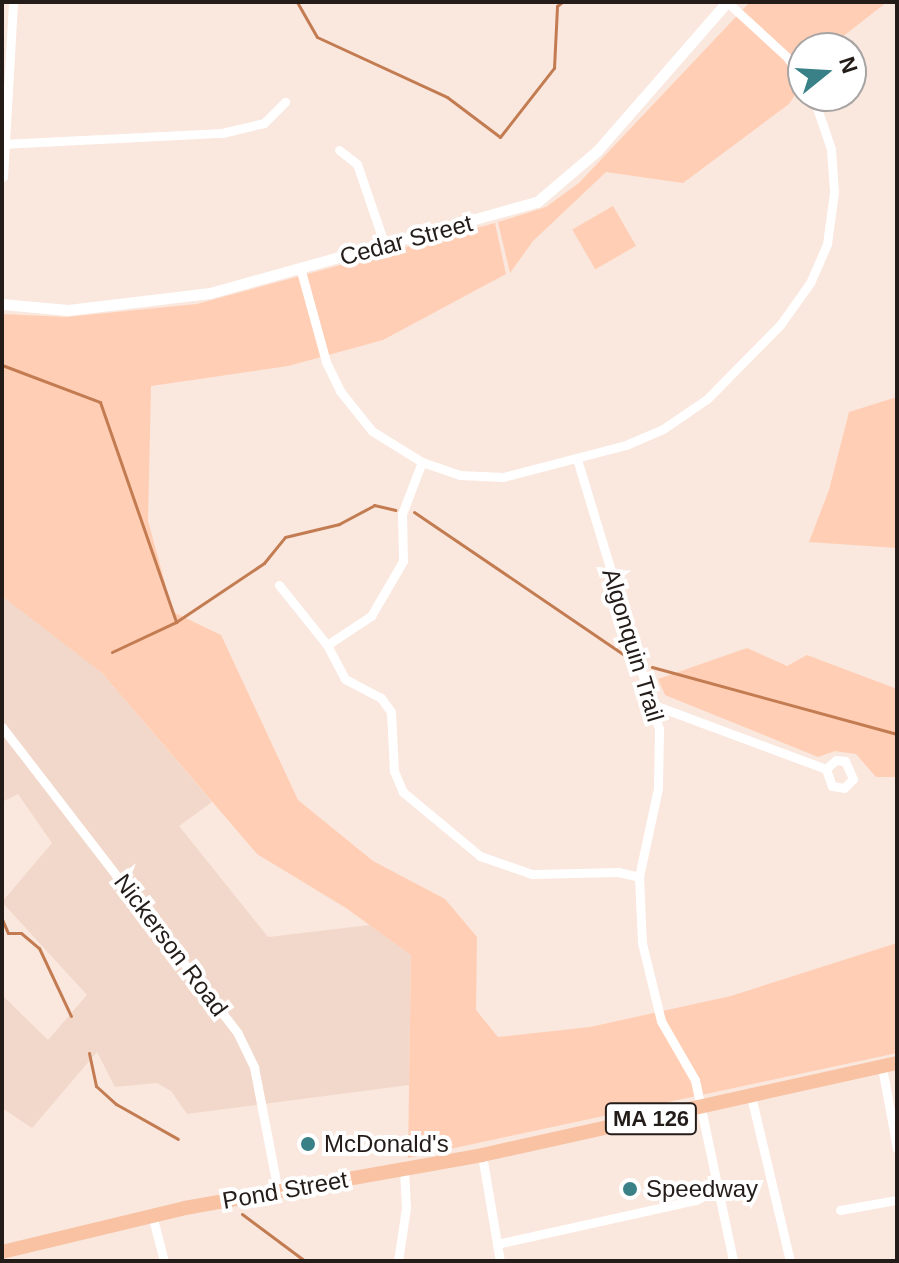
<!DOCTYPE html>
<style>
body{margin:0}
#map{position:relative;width:899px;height:1263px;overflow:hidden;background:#fae7dd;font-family:Arial,sans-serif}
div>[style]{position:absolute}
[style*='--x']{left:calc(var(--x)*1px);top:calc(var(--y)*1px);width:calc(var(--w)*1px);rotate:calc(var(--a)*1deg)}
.built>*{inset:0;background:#f2d8ca}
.green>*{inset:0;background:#ffceb4;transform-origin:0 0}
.stream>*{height:3px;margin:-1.5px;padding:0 1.5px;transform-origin:1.5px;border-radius:1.5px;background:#c37c52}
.minor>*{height:9px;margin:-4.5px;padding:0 4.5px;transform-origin:4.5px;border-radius:4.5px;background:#fff}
.tertiary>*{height:11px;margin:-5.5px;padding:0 5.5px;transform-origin:5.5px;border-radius:5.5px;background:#fff}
.primary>*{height:14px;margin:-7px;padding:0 7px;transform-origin:7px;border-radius:7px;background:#f8c2a3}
.dots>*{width:22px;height:22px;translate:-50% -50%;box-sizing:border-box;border:4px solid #fff;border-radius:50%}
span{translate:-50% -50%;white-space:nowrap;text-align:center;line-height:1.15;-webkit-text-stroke:8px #fff;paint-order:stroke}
.shield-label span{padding:2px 6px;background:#fff;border:2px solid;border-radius:6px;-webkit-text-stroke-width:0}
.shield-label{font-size:22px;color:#231c19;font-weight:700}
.street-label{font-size:24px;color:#231c19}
.poi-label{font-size:24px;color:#231c19}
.left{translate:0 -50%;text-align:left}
.frame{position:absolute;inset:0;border:4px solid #231c19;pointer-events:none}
.north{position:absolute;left:787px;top:32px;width:80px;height:80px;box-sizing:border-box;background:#fff;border:2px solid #a7a4a3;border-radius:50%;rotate:72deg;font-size:22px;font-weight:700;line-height:32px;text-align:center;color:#231c19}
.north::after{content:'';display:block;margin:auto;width:28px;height:36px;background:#398186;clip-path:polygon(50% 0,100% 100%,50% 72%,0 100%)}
</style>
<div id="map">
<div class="built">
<i style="clip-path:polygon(2px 593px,102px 673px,212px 802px,179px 826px,268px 937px,370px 925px,411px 955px,409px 1085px,187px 1114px,171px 1091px,157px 1083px,115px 1087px,97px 1052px,32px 1128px,2px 1108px,2px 995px,48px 1040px,87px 995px,2px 902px,52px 843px,18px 794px,2px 802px)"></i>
</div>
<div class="green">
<i style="clip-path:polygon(750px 2px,887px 2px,828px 48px,803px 48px,803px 83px,789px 104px,683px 183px,606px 172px,533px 241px,510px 273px,498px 222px,546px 207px,579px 183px)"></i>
<i style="left:613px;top:206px;width:46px;height:47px;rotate:60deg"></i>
<i style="clip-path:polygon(495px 223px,506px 274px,383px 340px,288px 366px,151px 386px,148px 521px,173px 612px,221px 635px,298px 800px,373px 861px,445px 899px,477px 937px,476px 1010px,498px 1037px,590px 1027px,731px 996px,897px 943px,897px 1053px,408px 1158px,411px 955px,346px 908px,257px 854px,102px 673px,2px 596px,2px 314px,66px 317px,197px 304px)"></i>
<i style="clip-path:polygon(897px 397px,897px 548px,809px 542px,829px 490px,849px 412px)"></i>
<i style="clip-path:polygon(747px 648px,787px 666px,807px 655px,897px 689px,897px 777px,876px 777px,856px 754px,835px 751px,818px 757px,665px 695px,658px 679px)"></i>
</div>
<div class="stream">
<i style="--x:297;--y:2;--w:40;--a:60.3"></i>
<i style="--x:317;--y:37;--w:143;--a:24.8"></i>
<i style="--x:447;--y:97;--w:66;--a:37"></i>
<i style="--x:500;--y:137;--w:88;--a:-52"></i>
<i style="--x:554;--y:68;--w:62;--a:-87.2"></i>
<i style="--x:557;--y:6;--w:6;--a:-39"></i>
<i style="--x:2;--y:365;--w:105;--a:20.7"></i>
<i style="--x:100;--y:402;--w:233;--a:70.9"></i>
<i style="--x:414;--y:512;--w:260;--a:34.2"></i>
<i style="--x:112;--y:652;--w:71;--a:-25.1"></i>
<i style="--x:176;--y:622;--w:106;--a:-33.8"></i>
<i style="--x:264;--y:563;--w:33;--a:-51"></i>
<i style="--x:285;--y:537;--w:56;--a:-13.5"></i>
<i style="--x:339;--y:524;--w:40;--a:-28"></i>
<i style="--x:374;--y:505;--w:22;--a:13"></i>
<i style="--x:652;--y:667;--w:254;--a:15.3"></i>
<i style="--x:2;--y:919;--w:15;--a:67"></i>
<i style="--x:8;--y:933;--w:13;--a:0"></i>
<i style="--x:21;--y:933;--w:23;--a:40"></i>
<i style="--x:39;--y:948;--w:75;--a:64.8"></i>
<i style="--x:89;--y:1053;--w:34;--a:78"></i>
<i style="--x:96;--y:1086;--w:27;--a:42"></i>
<i style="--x:116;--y:1104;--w:71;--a:29.4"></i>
<i style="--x:242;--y:1214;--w:79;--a:36.7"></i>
</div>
<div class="minor">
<i style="--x:727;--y:2;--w:81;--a:42.5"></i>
<i style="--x:787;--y:57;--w:28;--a:55"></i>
<i style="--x:2;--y:144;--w:220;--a:-2.9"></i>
<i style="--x:222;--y:133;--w:43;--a:-13.4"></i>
<i style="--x:264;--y:123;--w:30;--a:-45"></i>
<i style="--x:339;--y:150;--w:23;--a:38"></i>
<i style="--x:357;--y:164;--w:83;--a:71.1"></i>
<i style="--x:3;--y:177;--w:175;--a:-86.7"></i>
<i style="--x:301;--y:271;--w:94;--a:74.6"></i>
<i style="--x:326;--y:362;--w:32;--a:64"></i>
<i style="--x:340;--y:391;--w:51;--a:51.3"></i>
<i style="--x:372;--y:431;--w:59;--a:31.8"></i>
<i style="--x:422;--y:462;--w:40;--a:18.9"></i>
<i style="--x:460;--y:475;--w:43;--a:2.7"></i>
<i style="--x:503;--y:477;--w:127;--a:-14.6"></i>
<i style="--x:626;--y:445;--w:40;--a:-23.4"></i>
<i style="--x:663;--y:429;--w:53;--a:-34.3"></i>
<i style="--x:707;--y:399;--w:104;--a:-45.4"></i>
<i style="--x:780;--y:325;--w:52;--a:-54.5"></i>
<i style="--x:810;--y:283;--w:43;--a:-66.4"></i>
<i style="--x:827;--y:244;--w:52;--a:-82.3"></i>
<i style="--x:834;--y:192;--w:43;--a:-94"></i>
<i style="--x:831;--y:149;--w:56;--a:-108.8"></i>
<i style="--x:577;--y:459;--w:282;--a:73.1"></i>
<i style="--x:659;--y:729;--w:59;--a:91"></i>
<i style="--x:658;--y:788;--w:91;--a:102.1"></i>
<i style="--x:639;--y:877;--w:66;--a:87.4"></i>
<i style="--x:642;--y:943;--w:80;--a:76.3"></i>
<i style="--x:661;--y:1021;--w:68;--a:60"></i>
<i style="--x:695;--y:1080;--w:185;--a:78.1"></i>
<i style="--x:279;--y:585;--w:77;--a:51.3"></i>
<i style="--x:327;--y:645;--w:53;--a:-33.4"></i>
<i style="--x:371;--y:616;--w:64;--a:-59.8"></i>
<i style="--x:403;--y:561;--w:47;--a:-91.2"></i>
<i style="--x:402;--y:514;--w:56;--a:-69"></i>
<i style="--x:327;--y:645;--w:38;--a:62"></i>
<i style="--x:345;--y:679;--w:41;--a:27.8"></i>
<i style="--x:381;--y:698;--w:17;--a:54"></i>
<i style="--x:391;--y:712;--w:59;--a:87.1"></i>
<i style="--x:394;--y:771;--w:23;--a:67"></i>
<i style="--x:403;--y:792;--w:100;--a:39.7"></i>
<i style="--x:480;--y:856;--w:55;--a:19.1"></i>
<i style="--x:532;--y:874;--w:86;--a:-1.3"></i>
<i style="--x:618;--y:872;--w:22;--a:13"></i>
<i style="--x:654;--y:705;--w:184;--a:20.4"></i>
<i style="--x:826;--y:769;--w:18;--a:71"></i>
<i style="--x:832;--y:786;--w:12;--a:9"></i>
<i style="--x:844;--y:788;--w:13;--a:-45"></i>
<i style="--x:853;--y:779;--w:20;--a:-114"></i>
<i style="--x:845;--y:761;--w:9;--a:-174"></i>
<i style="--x:836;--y:760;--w:13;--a:138"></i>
<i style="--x:2;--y:727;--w:387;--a:52.4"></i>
<i style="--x:238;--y:1034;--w:37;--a:64"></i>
<i style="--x:254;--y:1067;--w:127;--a:79.1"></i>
<i style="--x:882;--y:1067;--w:83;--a:79.6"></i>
<i style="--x:751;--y:1096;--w:170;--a:76.7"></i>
<i style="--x:482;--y:1155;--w:108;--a:80.4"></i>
<i style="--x:840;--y:1210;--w:58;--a:-10"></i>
<i style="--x:152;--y:1215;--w:48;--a:75.4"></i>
<i style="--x:497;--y:1244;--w:204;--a:-12.5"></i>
<i style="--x:696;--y:1200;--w:25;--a:-27"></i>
<i style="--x:398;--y:1261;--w:54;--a:-81.4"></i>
<i style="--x:406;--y:1208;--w:39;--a:-93"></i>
</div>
<div class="tertiary">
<i style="--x:2;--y:304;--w:66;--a:5.2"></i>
<i style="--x:68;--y:310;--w:143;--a:-6.8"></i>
<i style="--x:210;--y:293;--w:339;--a:-15.6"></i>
<i style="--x:537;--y:202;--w:79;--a:-40.4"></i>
<i style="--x:597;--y:151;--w:198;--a:-48.9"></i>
</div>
<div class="primary">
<i style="--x:2;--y:1252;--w:188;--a:-13.5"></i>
<i style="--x:185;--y:1208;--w:302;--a:-10.1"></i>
<i style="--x:482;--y:1155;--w:425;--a:-12.5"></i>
</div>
<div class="dots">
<i style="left:308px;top:1144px;background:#398186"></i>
<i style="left:630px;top:1189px;background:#398186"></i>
</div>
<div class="shield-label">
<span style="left:651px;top:1119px">MA 126</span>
</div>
<div class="street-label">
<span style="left:406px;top:240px;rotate:-15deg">Cedar Street</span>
<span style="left:633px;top:645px;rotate:73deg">Algonquin Trail</span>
<span style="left:171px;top:945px;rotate:53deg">Nickerson Road</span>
<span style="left:285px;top:1190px;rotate:-10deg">Pond Street</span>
</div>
<div class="poi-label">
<span class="left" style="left:324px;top:1144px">McDonald's</span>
<span class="left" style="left:646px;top:1189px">Speedway</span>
</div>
<div class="frame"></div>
<div class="north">N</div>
</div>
